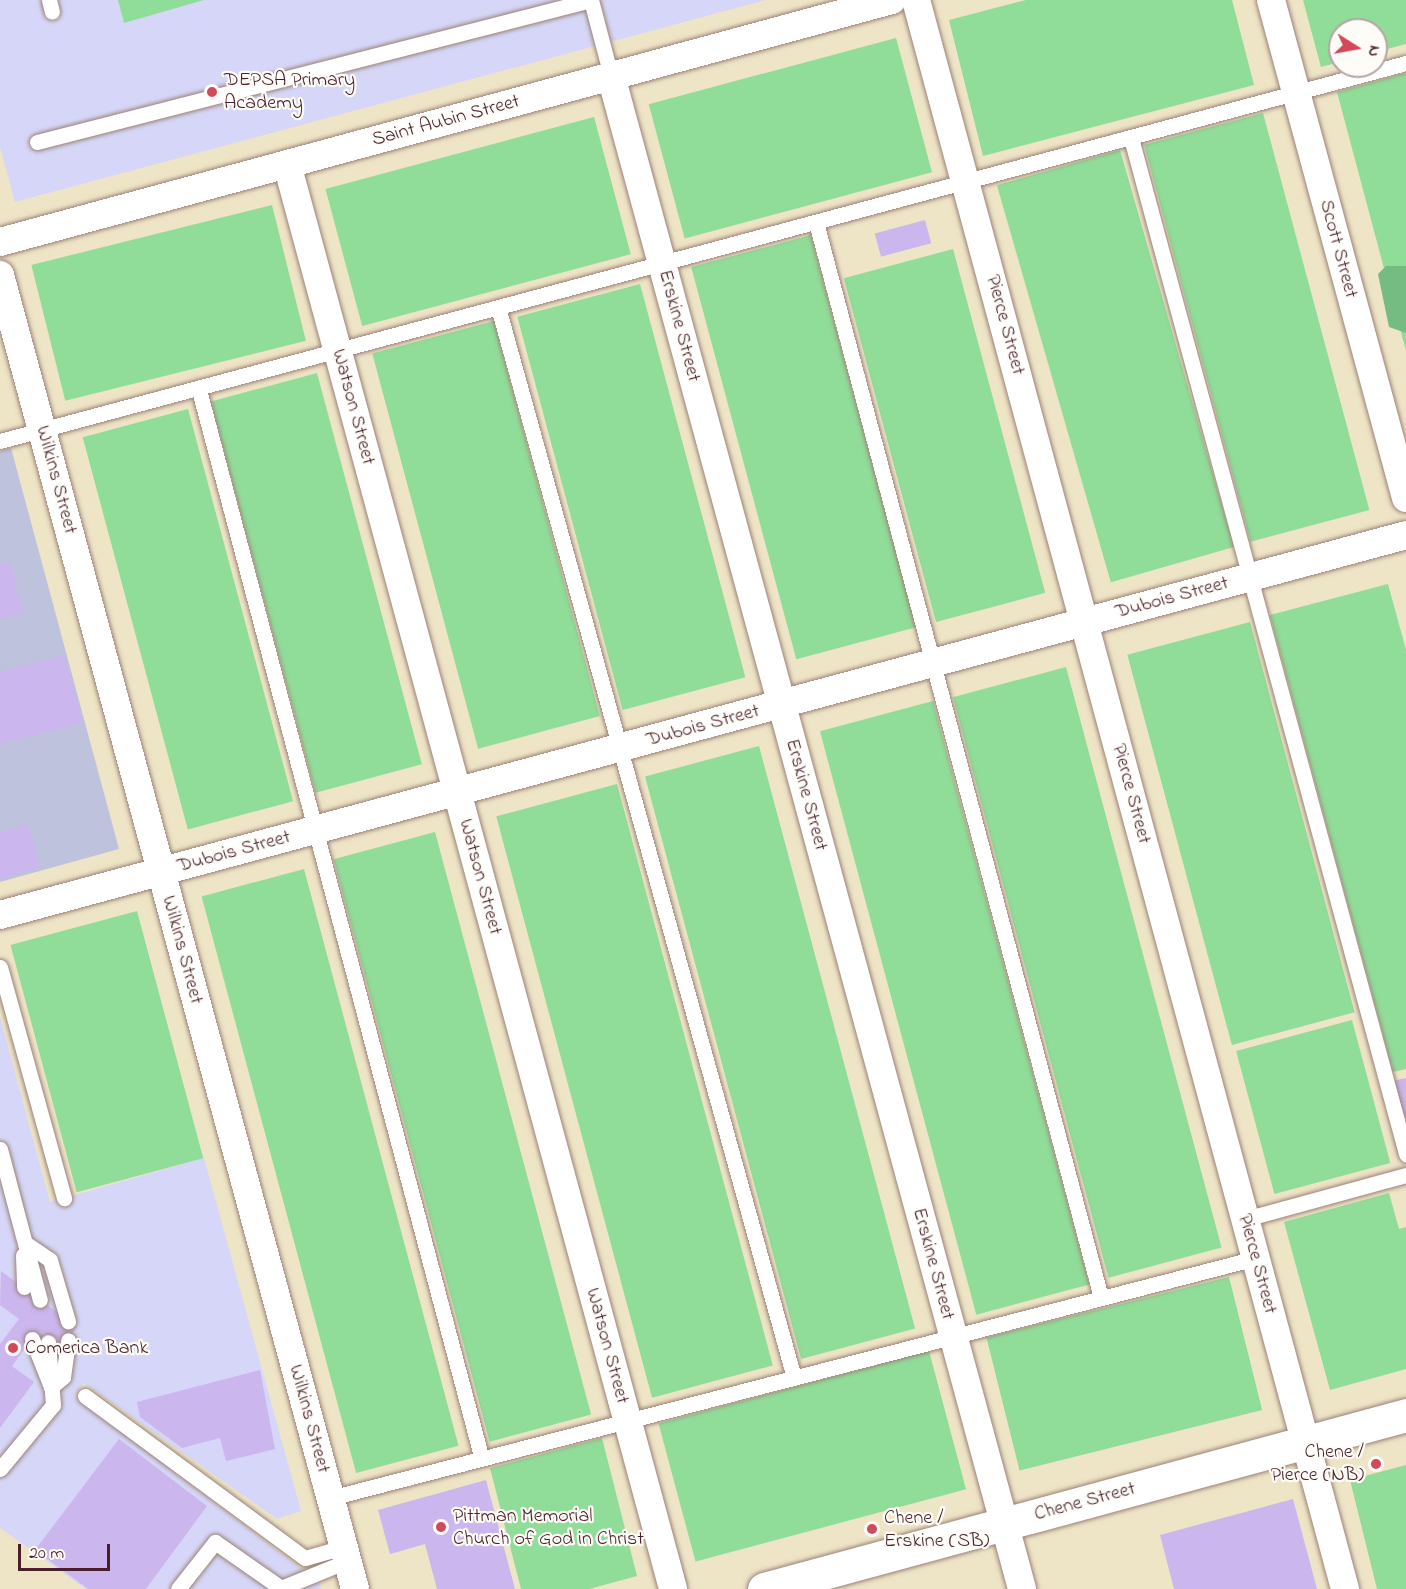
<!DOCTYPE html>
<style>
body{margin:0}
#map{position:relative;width:1406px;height:1589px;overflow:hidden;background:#eee4c6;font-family:"Indie Flower",sans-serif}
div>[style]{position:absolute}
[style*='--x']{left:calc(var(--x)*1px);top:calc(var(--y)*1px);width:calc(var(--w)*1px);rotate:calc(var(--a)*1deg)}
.built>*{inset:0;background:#d6d7f8}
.industrial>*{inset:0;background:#bec2dd}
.green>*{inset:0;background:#90dc99;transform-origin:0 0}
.forest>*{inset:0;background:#74bc81}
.building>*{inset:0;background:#cbb6ee;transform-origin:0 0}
.roads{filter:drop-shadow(0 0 2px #9c8278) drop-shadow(0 0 2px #9c8278)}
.service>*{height:15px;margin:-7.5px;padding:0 7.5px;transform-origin:7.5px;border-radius:7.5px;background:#fff}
.minor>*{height:28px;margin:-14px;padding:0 14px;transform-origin:14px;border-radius:14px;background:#fff}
.tertiary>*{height:33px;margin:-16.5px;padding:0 16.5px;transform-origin:16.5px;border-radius:16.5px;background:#fff}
.dots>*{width:16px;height:16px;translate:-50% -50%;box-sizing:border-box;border:3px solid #fdfcf7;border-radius:50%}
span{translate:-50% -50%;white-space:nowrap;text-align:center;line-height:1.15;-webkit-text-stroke:4.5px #fdfcf7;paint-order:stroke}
.poi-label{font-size:20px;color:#4a1f2b}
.left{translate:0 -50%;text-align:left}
.right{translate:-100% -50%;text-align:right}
.street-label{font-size:20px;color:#4a1f2b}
.north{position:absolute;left:1328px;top:18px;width:60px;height:60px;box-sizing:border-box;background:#fdfcf7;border:2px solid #b5a4a5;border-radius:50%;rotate:101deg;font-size:16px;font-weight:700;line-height:24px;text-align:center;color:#4a1f2b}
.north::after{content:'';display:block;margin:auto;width:21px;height:27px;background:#d1495b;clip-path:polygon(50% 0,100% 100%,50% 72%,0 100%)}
.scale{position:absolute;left:18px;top:1544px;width:92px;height:27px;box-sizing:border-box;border:3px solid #4a1f2b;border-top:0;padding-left:8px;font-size:18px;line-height:21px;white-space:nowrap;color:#4a1f2b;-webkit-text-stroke:4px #fdfcf7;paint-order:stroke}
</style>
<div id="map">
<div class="built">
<i style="clip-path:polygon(0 0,766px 0,15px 202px,0 147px)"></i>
<i style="clip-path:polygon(0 1017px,50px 1202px,204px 1158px,301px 1511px,277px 1519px,84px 1383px,74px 1396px,319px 1582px,321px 1589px,86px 1589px,0 1528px)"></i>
</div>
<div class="industrial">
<i style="clip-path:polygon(11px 448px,119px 849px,0 882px,0 451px)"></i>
</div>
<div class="green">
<i style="clip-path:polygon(118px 0,204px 0,124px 23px)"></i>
<i style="clip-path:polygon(1026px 0,1232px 0,1254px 85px,983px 156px,949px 20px)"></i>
<i style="clip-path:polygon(1303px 0,1406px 0,1406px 44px,1376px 52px,1376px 30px,1340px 30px,1340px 62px,1321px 67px)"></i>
<i style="left:896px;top:38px;width:139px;height:256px;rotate:75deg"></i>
<i style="clip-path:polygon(1406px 73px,1406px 351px,1337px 92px)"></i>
<i style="left:1263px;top:113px;width:411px;height:123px;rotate:75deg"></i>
<i style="left:594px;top:117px;width:142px;height:278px;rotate:75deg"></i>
<i style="left:1120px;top:150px;width:413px;height:128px;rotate:74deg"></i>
<i style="left:272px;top:205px;width:140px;height:248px;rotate:76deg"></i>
<i style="left:811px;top:235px;width:406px;height:124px;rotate:75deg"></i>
<i style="left:953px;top:249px;width:356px;height:113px;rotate:75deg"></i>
<i style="left:640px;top:284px;width:407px;height:127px;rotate:75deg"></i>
<i style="left:494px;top:321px;width:409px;height:126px;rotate:75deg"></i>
<i style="left:317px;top:373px;width:405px;height:110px;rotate:75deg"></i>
<i style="left:188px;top:409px;width:406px;height:109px;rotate:75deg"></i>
<i style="clip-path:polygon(1388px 584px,1406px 650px,1406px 1069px,1393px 1072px,1270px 615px)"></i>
<i style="left:1250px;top:622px;width:404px;height:127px;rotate:75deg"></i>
<i style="left:1066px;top:667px;width:601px;height:117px;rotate:75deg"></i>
<i style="left:933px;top:701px;width:604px;height:117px;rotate:75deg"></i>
<i style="left:759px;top:746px;width:603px;height:118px;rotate:75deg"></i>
<i style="left:617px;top:784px;width:602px;height:125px;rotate:75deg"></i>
<i style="left:435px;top:832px;width:603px;height:105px;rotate:75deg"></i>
<i style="left:304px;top:869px;width:597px;height:106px;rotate:75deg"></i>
<i style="left:137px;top:911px;width:256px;height:131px;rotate:75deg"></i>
<i style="left:1352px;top:1020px;width:148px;height:120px;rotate:75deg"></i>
<i style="clip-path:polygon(1389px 1193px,1399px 1229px,1406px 1227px,1406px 1369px,1330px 1390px,1284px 1222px)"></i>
<i style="left:1229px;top:1277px;width:137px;height:250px;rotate:76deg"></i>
<i style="left:929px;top:1351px;width:143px;height:280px;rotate:75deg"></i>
<i style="clip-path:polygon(602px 1438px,637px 1576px,589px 1589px,521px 1589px,490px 1468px)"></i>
<i style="clip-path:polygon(1406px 1465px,1406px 1589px,1377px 1589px,1350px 1480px)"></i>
</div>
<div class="forest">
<i style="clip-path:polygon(1386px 266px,1406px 266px,1406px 333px,1389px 327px,1378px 274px)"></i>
</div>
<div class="building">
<i style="left:925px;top:220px;width:24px;height:52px;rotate:75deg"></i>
<i style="clip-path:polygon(10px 562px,23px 613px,0 619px,0 564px)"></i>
<i style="clip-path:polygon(64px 655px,83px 723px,0 744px,0 672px)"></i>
<i style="clip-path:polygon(28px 824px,40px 867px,0 879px,0 832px)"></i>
<i style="clip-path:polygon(1406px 1078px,1406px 1117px,1402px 1119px,1392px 1081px)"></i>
<i style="clip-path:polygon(1px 1271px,77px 1327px,60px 1351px,36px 1333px,12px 1366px,34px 1382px,0 1428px,0 1344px,19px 1319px,0 1305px)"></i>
<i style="clip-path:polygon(260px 1370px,275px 1449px,226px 1461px,220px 1438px,182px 1448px,140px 1417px,137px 1402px)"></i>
<i style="clip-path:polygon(119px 1439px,207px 1506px,146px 1589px,88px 1589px,35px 1550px)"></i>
<i style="clip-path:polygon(486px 1480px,515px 1589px,437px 1589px,425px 1544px,390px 1554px,378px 1510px)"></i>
<i style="clip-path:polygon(1293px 1499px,1317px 1589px,1174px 1589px,1160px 1535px)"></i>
</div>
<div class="roads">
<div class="service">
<i style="--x:49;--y:0;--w:12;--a:76"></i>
<i style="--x:591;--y:0;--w:79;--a:75.3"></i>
<i style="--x:1131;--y:138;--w:1053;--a:74.85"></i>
<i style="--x:37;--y:142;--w:572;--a:-14.38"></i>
<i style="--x:816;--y:222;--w:1113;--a:75.16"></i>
<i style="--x:498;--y:307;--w:1111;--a:74.55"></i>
<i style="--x:199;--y:390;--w:1103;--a:75.18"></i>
<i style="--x:0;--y:441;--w:1456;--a:-15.05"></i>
<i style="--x:0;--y:967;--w:240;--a:74.5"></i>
<i style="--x:0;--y:1149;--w:156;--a:75.2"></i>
<i style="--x:1245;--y:1219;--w:167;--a:-15.3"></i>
<i style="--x:25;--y:1243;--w:30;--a:34"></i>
<i style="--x:50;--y:1260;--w:64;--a:73.6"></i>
<i style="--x:23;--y:1255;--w:32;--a:88"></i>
<i style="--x:32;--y:1339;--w:52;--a:68.4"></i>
<i style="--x:51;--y:1387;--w:16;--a:-40"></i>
<i style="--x:63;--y:1377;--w:37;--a:-82"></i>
<i style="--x:85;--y:1396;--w:273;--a:36.4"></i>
<i style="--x:305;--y:1558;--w:41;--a:-15.8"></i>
<i style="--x:0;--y:1469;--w:83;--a:-50.4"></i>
<i style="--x:53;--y:1405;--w:63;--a:-94.5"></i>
<i style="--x:330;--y:1498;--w:957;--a:-14.53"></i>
<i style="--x:178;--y:1589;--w:60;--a:-51.8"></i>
<i style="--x:215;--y:1542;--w:80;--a:34.9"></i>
<i style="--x:281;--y:1588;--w:71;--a:-22.2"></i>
</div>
<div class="minor">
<i style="--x:916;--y:0;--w:1646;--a:74.89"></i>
<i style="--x:1271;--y:0;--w:516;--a:74.83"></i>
<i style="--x:611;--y:76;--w:1568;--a:74.8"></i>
<i style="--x:287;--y:164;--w:1476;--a:74.84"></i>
<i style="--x:0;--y:242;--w:924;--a:-15.18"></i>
<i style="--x:0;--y:275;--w:1361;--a:74.88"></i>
<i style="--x:0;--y:915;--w:1456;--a:-15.12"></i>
</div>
<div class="tertiary">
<i style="--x:764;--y:1589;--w:665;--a:-15.16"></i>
</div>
</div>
<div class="dots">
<i style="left:212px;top:92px;background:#d1495b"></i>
<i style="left:13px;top:1348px;background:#d1495b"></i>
<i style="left:1376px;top:1464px;background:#d1495b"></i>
<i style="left:441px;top:1527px;background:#d1495b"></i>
<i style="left:872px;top:1529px;background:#d1495b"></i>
</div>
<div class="poi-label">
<span class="left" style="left:224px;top:92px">DEPSA Primary<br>Academy</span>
<span class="left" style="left:25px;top:1348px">Comerica Bank</span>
<span class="right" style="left:1364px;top:1464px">Chene /<br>Pierce (NB)</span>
<span class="left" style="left:453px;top:1528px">Pittman Memorial<br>Church of God in Christ</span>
<span class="left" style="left:884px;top:1530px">Chene /<br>Erskine (SB)</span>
</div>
<div class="street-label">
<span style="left:446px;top:121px;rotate:-15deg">Saint Aubin Street</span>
<span style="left:1338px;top:249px;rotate:75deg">Scott Street</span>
<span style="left:1005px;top:325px;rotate:75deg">Pierce Street</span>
<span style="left:679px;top:326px;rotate:75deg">Erskine Street</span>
<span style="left:353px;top:407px;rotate:75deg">Watson Street</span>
<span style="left:56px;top:480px;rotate:75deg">Wilkins Street</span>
<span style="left:1172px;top:598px;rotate:-15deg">Dubois Street</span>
<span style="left:703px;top:726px;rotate:-15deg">Dubois Street</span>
<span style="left:1131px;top:794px;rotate:75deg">Pierce Street</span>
<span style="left:806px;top:795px;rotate:75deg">Erskine Street</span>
<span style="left:234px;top:852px;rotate:-15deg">Dubois Street</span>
<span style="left:480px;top:877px;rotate:75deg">Watson Street</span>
<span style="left:182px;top:950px;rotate:75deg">Wilkins Street</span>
<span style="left:933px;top:1264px;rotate:75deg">Erskine Street</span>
<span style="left:1257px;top:1264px;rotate:75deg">Pierce Street</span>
<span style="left:607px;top:1346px;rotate:75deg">Watson Street</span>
<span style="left:309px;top:1419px;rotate:75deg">Wilkins Street</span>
<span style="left:1085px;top:1502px;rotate:-15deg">Chene Street</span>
</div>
<div class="north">N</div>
<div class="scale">20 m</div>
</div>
